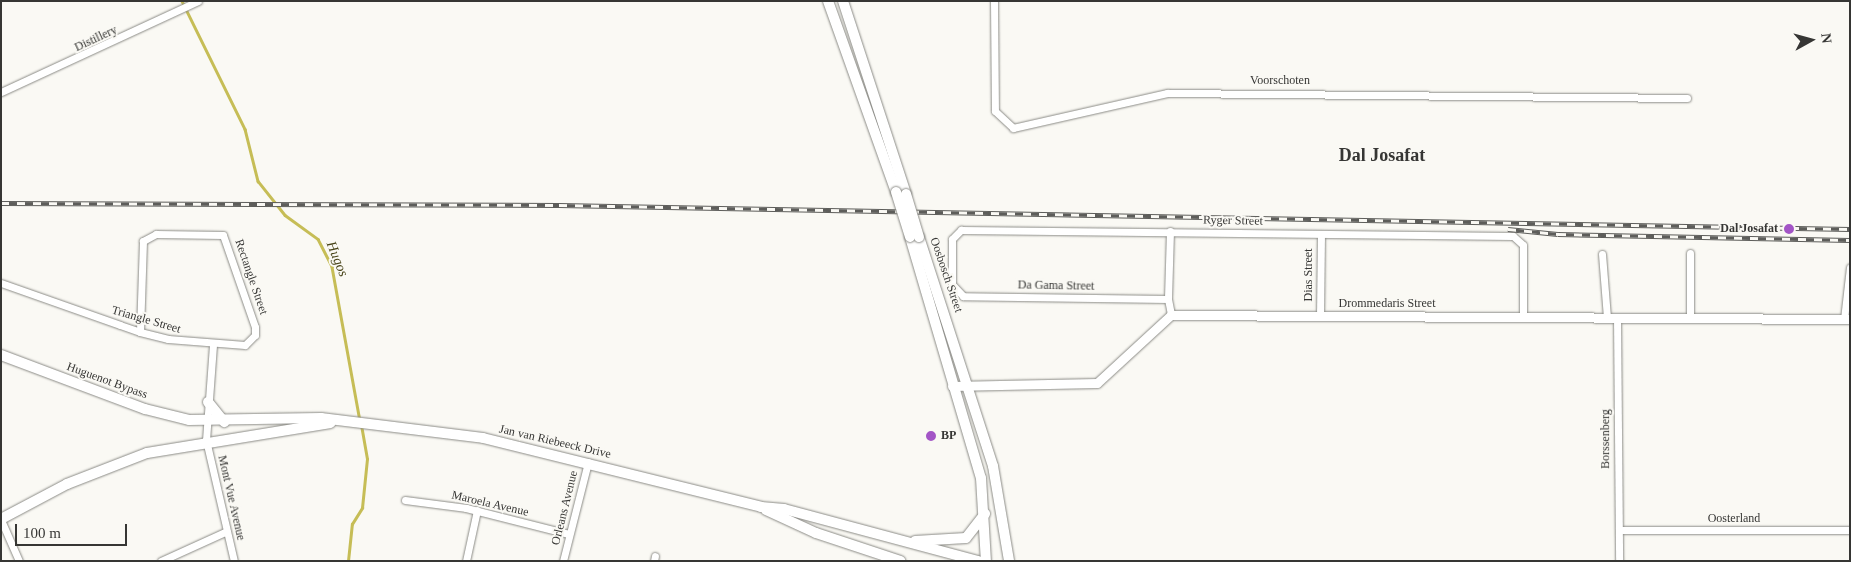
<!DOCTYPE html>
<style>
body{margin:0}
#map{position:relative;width:1851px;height:562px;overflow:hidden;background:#faf9f4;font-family:Georgia,serif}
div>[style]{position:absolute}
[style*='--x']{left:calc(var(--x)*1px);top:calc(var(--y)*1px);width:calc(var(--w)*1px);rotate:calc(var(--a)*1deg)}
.stream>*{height:2.5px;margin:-1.25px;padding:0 1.25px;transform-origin:1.25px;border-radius:1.25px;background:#c6bd56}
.roads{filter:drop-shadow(0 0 1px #8b8b86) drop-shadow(0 0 1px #8b8b86)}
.minor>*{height:7px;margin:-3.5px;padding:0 3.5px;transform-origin:3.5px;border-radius:3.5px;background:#fff}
.tertiary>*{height:9px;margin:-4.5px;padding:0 4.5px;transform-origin:4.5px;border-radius:4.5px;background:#fff}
.secondary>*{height:10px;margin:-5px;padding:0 5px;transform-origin:5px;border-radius:5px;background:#fff}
.rail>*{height:4.5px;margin-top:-2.25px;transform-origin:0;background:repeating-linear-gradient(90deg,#faf9f4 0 8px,#5d5d5a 0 16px);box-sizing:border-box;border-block:1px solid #5d5d5a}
.bridges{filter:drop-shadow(0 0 1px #8b8b86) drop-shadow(0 0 1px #8b8b86)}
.secondary-bridge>*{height:10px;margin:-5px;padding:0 5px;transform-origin:5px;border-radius:5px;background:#fff}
.dots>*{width:14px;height:14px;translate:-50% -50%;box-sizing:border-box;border:2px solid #faf9f4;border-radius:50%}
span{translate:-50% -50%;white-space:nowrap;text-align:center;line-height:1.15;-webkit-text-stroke:4px #faf9f4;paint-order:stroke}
.street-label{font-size:12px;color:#363634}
.poi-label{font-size:12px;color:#363634;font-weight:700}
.right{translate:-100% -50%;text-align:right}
.left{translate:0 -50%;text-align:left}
.water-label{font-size:14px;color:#484419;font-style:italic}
.district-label{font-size:18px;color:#363634;font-weight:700}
.frame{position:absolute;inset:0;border:2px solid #363634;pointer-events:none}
.north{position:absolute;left:1786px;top:15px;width:50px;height:50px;-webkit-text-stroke:4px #faf9f4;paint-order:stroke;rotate:83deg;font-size:14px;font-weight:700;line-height:20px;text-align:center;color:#363634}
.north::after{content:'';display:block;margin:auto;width:18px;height:22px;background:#363634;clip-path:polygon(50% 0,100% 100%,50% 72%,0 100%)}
.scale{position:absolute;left:15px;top:524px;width:112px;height:22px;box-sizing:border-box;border:2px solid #363634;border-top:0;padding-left:6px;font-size:15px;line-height:18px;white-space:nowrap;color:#363634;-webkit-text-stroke:4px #faf9f4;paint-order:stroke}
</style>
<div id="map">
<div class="stream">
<i style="--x:182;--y:1;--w:143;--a:63.8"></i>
<i style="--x:245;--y:129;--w:54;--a:76"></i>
<i style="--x:258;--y:181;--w:43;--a:51.5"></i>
<i style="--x:285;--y:215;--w:41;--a:36"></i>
<i style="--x:318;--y:239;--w:31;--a:63"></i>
<i style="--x:332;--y:267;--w:157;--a:79.7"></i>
<i style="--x:348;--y:561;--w:37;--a:-84"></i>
<i style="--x:352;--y:524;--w:19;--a:-58"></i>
<i style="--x:362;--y:508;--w:49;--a:-84.2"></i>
<i style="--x:367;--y:459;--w:34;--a:-100"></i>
</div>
<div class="roads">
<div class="minor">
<i style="--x:994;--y:1;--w:110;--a:89.5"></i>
<i style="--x:995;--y:111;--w:25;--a:43"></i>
<i style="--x:1013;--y:128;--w:158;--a:-12.8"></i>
<i style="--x:1167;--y:93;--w:520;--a:0.55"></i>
<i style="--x:1;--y:92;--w:217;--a:-24.8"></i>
<i style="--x:1170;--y:231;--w:68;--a:91.7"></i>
<i style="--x:1168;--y:299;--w:16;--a:79"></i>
<i style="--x:1690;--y:253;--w:65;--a:90"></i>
<i style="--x:1602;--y:254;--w:63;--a:85.5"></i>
<i style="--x:1;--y:283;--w:126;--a:19.4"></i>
<i style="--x:120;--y:325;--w:21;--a:19"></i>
<i style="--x:140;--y:332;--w:29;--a:14"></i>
<i style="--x:168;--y:339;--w:77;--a:4.5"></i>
<i style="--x:245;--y:345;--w:14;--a:-45"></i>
<i style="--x:255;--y:335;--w:8;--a:-90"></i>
<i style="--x:255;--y:327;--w:97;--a:-109.2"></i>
<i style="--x:223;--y:235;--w:67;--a:-179.1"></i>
<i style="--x:156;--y:234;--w:15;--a:152"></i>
<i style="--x:143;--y:241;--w:91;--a:91.9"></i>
<i style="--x:1168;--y:299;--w:205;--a:-179.2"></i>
<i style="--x:963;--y:296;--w:16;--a:-133"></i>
<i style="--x:952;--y:284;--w:45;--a:-90"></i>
<i style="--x:952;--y:239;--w:13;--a:-45"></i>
<i style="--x:961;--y:230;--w:552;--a:0.62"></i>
<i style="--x:1513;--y:236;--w:13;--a:42"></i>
<i style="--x:1523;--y:245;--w:72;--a:90"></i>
<i style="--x:1320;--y:316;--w:82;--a:-89.3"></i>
<i style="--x:1617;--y:317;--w:244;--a:89.5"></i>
<i style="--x:1844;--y:319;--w:52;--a:-83.4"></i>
<i style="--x:213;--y:345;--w:95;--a:94.2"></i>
<i style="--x:206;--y:440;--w:124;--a:77"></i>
<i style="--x:405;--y:500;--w:62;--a:7.5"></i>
<i style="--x:466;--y:508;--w:106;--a:14.2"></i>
<i style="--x:1;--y:520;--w:45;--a:66.3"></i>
<i style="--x:1619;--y:530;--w:231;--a:0"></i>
<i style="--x:161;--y:561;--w:72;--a:-24.4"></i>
<i style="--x:466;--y:561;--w:52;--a:-77.8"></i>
<i style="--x:563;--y:561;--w:102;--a:-75.8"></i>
<i style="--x:654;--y:561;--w:5;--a:-79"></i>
</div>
<div class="tertiary">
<i style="--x:952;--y:386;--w:145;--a:-1.2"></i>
<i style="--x:1097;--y:383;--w:100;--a:-42.6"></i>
<i style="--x:1171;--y:315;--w:679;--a:0.34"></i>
</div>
<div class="secondary">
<i style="--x:828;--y:1;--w:203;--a:70.4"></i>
<i style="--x:843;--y:1;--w:203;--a:71.9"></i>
<i style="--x:910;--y:237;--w:251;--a:73.6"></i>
<i style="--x:981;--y:478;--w:83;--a:86.6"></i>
<i style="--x:919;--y:237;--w:241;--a:72.1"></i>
<i style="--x:993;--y:466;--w:96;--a:80.4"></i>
<i style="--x:1;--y:355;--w:154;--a:20.6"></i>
<i style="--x:145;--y:409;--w:45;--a:14"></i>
<i style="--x:189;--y:420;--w:132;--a:-0.9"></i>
<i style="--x:321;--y:418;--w:163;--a:7"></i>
<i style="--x:483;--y:438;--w:286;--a:13.9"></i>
<i style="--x:761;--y:507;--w:23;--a:5"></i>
<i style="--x:784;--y:509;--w:201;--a:15"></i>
<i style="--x:208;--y:402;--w:26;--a:51"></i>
<i style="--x:766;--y:510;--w:55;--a:24.7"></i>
<i style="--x:816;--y:533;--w:89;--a:18.4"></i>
<i style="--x:1;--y:519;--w:75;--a:-27.9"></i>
<i style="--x:67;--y:484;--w:86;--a:-21.2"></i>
<i style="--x:147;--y:453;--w:186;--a:-9.3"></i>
<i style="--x:915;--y:541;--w:51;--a:-3.4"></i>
<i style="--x:966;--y:538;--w:31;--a:-52"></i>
</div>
</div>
<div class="rail">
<i style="--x:1;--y:203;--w:558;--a:0.21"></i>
<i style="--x:559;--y:205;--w:1291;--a:1.07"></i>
<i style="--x:1508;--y:229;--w:50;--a:5.7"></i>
<i style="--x:1558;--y:234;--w:292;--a:1.2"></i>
</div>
<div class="bridges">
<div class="secondary-bridge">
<i style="--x:896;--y:192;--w:47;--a:72.7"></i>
<i style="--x:906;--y:194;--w:45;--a:73.2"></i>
</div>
</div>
<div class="dots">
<i style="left:1789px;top:229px;background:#a355c6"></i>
<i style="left:931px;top:436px;background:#a355c6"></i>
</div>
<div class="street-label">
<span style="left:96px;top:39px;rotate:-25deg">Distillery</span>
<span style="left:1280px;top:81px">Voorschoten</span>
<span style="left:1233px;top:221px;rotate:1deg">Ryger Street</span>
<span style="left:946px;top:275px;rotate:71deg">Oosbosch Street</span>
<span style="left:1309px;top:275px;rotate:-90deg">Dias Street</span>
<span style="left:251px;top:277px;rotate:71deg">Rectangle Street</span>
<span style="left:1056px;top:286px;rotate:1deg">Da Gama Street</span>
<span style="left:1387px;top:304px">Drommedaris Street</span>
<span style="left:146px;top:320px;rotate:16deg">Triangle Street</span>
<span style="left:107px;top:381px;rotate:20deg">Huguenot Bypass</span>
<span style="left:1606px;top:439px;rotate:-90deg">Borssenberg</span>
<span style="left:555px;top:442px;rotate:13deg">Jan van Riebeeck Drive</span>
<span style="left:231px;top:498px;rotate:77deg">Mont Vue Avenue</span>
<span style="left:490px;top:504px;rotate:13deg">Maroela Avenue</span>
<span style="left:565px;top:508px;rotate:-76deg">Orleans Avenue</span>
<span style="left:1734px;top:519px">Oosterland</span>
</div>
<div class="poi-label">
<span class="right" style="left:1778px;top:229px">Dal Josafat</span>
<span class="left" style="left:941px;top:436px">BP</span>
</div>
<div class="water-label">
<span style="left:337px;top:259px;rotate:68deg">Hugos</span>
</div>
<div class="district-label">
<span style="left:1382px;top:155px">Dal Josafat</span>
</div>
<div class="frame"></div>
<div class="north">N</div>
<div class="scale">100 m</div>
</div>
